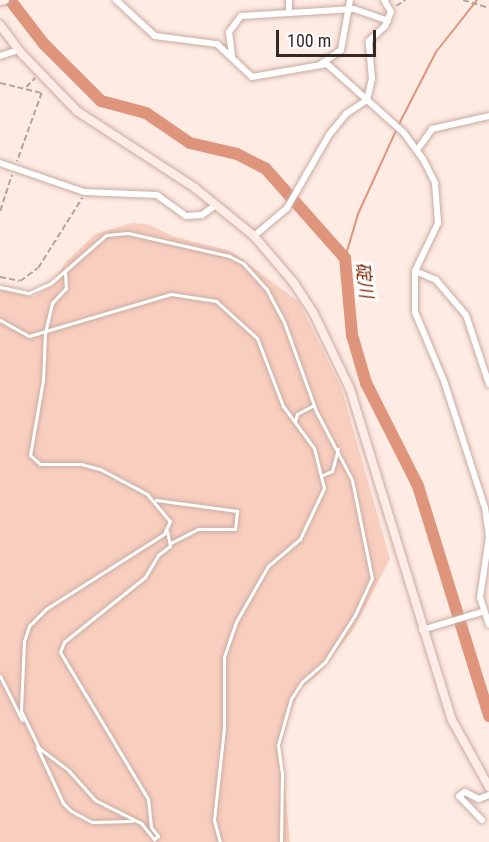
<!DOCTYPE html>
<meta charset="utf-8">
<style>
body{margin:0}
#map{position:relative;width:489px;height:842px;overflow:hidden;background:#feebe4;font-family:"Roboto Condensed","Noto Sans JP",sans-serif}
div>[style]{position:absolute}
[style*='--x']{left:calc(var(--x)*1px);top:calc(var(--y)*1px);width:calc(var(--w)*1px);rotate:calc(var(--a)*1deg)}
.green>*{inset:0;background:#f8cebf}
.stream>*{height:2px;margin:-1px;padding:0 1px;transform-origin:1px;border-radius:1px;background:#de957c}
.river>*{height:12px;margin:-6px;padding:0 6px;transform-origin:6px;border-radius:6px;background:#de957c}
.path>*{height:1.5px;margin-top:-0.75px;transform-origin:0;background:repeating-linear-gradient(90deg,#b4a49e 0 6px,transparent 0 9px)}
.roads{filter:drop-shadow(0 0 2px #c9aba0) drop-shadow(0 0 2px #c9aba0)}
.lane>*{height:3px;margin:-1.5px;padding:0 1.5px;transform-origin:1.5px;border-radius:1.5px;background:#fff}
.street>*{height:6px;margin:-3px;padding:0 3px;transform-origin:3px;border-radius:3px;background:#fff}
.secondary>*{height:8px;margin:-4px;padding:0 4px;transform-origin:4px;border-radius:4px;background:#ffece6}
span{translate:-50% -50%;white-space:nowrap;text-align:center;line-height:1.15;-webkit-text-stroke:6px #fff;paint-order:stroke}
.water-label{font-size:18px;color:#7f2904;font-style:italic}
.scale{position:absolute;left:276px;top:30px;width:100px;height:27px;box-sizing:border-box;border:3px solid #352925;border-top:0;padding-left:8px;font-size:18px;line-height:21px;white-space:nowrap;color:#352925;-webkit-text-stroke:4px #fff;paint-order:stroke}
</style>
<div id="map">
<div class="green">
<i style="clip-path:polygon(132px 223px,147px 224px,175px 237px,231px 251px,299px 302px,341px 387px,390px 559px,353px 630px,318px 675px,300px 689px,288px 718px,281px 747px,290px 842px,0 842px,0 290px,33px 297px,50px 287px,66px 262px,95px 234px)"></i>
</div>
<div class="stream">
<i style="--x:345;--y:258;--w:46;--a:-73.5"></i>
<i style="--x:358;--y:214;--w:99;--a:-65.5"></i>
<i style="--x:399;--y:124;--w:81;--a:-62.8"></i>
<i style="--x:436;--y:52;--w:66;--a:-51.7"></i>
</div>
<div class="river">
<i style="--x:10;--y:0;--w:56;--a:52.3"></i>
<i style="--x:44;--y:44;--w:81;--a:45"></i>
<i style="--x:101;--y:101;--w:47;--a:14.9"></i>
<i style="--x:146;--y:113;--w:53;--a:34.3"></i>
<i style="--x:190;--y:143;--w:48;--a:13.2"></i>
<i style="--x:237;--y:154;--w:31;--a:27"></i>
<i style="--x:265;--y:168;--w:120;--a:48.4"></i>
<i style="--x:345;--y:258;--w:77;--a:84.8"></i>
<i style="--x:352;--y:335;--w:50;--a:73.7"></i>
<i style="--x:366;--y:383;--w:115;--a:63.2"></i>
<i style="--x:418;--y:486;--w:241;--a:72.8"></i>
</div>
<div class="path">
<i style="--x:463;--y:0;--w:27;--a:17"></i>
<i style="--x:396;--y:6;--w:11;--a:-34"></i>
<i style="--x:0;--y:83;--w:43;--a:13.4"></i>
<i style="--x:42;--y:93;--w:73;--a:109.9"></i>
<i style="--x:26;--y:87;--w:13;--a:-45"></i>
<i style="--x:0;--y:211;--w:38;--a:-72"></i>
<i style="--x:0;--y:277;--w:20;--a:11"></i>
<i style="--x:20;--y:281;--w:22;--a:-36"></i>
<i style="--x:38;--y:268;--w:83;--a:-57.8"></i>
</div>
<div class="roads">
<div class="lane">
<i style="--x:65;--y:271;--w:17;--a:87"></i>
<i style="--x:66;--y:288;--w:21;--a:133"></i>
<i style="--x:52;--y:303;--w:31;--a:103"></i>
<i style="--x:45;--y:333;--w:47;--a:92.4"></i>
<i style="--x:43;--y:380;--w:76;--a:99.8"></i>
<i style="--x:30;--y:455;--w:13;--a:42"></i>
<i style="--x:40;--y:464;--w:41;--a:0"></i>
<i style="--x:81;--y:464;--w:20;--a:15"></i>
<i style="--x:100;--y:469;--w:53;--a:28"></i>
<i style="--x:147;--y:494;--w:35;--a:50"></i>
<i style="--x:170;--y:521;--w:14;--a:115"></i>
<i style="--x:164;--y:534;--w:140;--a:147.6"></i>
<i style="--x:46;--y:609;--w:24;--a:135"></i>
<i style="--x:29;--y:626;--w:16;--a:108"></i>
<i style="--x:24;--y:641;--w:70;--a:92.5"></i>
<i style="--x:21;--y:711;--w:41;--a:64.1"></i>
<i style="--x:39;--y:748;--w:38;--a:37"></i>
<i style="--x:69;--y:771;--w:39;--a:48"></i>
<i style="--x:95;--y:800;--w:51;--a:26.6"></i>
<i style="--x:141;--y:823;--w:21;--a:51"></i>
<i style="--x:154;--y:839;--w:5;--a:-37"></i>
<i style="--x:158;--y:836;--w:11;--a:-128"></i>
<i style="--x:151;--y:827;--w:28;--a:-96"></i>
<i style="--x:148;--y:799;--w:171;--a:-120.9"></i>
<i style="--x:60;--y:652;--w:11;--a:-68"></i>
<i style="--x:64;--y:642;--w:104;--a:-38.7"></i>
<i style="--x:145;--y:577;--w:26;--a:-59"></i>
<i style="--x:158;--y:555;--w:15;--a:-37"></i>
<i style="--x:170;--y:546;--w:15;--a:-101"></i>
<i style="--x:0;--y:287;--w:30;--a:12"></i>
<i style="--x:29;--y:293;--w:24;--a:-24"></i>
<i style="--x:51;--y:283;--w:73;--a:-41.1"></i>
<i style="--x:106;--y:235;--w:22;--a:-5"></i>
<i style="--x:128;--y:233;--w:104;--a:12.8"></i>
<i style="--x:229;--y:256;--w:16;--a:27"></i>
<i style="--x:243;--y:263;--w:36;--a:48"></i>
<i style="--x:267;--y:290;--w:36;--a:62"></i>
<i style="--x:284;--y:322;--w:95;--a:70.2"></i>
<i style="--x:316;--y:411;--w:78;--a:62.4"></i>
<i style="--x:352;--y:480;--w:100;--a:78.5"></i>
<i style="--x:372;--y:578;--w:41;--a:114.7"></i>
<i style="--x:355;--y:615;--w:56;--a:122.6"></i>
<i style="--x:325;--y:662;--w:30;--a:139"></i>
<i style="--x:302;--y:682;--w:20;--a:123"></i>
<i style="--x:291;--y:699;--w:48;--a:105.8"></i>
<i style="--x:278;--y:745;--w:28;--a:82"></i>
<i style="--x:282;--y:773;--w:69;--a:90.8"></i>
<i style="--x:0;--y:320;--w:33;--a:29"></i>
<i style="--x:29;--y:336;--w:148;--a:-16.5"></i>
<i style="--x:171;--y:294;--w:46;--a:8.8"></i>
<i style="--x:216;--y:301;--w:55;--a:42.1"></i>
<i style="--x:257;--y:338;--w:73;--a:69.1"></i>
<i style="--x:283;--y:406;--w:52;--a:53.6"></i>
<i style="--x:314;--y:448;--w:41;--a:76"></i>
<i style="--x:324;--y:488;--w:56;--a:115.2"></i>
<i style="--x:300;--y:539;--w:42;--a:139.8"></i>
<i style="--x:268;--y:566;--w:64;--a:119.7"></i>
<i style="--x:236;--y:622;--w:37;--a:109"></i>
<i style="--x:224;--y:657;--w:71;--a:90"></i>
<i style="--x:224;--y:728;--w:93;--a:96.2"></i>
<i style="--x:214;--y:820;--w:23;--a:75"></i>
<i style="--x:295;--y:421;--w:7;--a:-74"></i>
<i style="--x:297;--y:414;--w:19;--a:-28"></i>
<i style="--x:323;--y:475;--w:10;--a:-24"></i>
<i style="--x:332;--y:471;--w:23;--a:-75"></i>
<i style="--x:156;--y:500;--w:82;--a:7.7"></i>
<i style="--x:237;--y:511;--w:18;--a:96"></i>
<i style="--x:235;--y:529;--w:37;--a:180"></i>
<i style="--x:198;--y:529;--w:30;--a:153"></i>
<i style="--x:0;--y:676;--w:49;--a:63.4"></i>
<i style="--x:37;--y:747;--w:62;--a:65.1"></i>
<i style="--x:63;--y:803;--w:11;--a:45"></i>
<i style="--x:71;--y:811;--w:24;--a:28"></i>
<i style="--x:92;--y:822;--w:40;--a:-1.4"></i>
</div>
<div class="street">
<i style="--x:116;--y:0;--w:53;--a:42.7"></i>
<i style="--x:155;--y:36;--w:63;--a:7.4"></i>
<i style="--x:217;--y:44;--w:48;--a:43.3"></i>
<i style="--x:252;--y:77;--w:76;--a:-9.8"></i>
<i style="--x:327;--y:64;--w:103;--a:41.9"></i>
<i style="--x:404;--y:133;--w:32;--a:54"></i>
<i style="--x:423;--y:159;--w:27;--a:63"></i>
<i style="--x:435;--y:183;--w:40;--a:85.7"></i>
<i style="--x:438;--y:223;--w:53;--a:115.6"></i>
<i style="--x:415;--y:271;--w:41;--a:90"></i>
<i style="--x:415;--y:312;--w:75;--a:67.2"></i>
<i style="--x:444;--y:381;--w:133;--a:72.1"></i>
<i style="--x:485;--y:508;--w:29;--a:82"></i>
<i style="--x:489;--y:537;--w:61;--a:98.5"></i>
<i style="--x:480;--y:597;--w:29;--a:72"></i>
<i style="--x:289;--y:12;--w:12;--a:-90"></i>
<i style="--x:0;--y:56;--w:19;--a:-18"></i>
<i style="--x:232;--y:56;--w:24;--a:-97"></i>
<i style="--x:229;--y:32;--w:20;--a:-53"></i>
<i style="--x:241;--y:16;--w:113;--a:-3.5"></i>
<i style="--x:354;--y:9;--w:36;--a:19"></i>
<i style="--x:321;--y:64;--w:24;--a:-35"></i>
<i style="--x:341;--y:50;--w:51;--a:-79.8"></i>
<i style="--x:417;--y:150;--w:26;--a:-54"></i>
<i style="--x:432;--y:129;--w:58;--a:-12.8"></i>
<i style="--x:0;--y:163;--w:89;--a:19"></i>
<i style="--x:84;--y:192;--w:73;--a:2.4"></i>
<i style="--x:157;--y:195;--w:36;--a:36"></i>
<i style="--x:186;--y:216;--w:16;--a:-4"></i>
<i style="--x:202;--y:215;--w:17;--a:-36"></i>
<i style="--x:254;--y:236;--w:43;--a:-40.3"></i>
<i style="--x:287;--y:208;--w:84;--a:-60.1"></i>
<i style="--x:329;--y:135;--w:27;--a:-51"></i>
<i style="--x:346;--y:114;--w:25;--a:-34"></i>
<i style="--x:367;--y:100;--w:22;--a:-77"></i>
<i style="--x:372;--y:79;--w:38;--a:-95"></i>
<i style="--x:369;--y:41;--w:22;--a:-43"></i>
<i style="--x:385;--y:26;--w:15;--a:-67"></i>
<i style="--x:391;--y:12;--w:14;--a:-120"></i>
<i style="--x:415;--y:271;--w:23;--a:23"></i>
<i style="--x:436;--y:280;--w:46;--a:49.4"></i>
<i style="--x:466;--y:315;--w:73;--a:71.6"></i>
<i style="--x:422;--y:630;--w:63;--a:-16.7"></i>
<i style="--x:482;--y:820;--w:33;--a:-134"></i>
<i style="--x:459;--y:796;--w:7;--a:-34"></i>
<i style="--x:465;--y:792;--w:16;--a:27"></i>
<i style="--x:479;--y:799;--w:11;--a:-22"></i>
</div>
<div class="secondary">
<i style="--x:0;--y:1;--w:5;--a:-11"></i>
<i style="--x:0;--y:25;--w:38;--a:53"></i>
<i style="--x:23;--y:55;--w:78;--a:46"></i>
<i style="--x:77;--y:111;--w:141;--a:33.1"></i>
<i style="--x:195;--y:188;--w:76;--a:39.1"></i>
<i style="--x:254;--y:236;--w:62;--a:49.6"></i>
<i style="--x:294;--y:283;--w:35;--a:57"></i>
<i style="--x:313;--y:312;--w:85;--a:64.3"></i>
<i style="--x:350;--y:389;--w:346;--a:72.9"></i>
<i style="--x:452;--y:720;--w:77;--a:61.1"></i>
</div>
</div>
<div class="water-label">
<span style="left:364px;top:280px;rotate:83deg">碇川</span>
</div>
<div class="scale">100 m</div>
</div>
